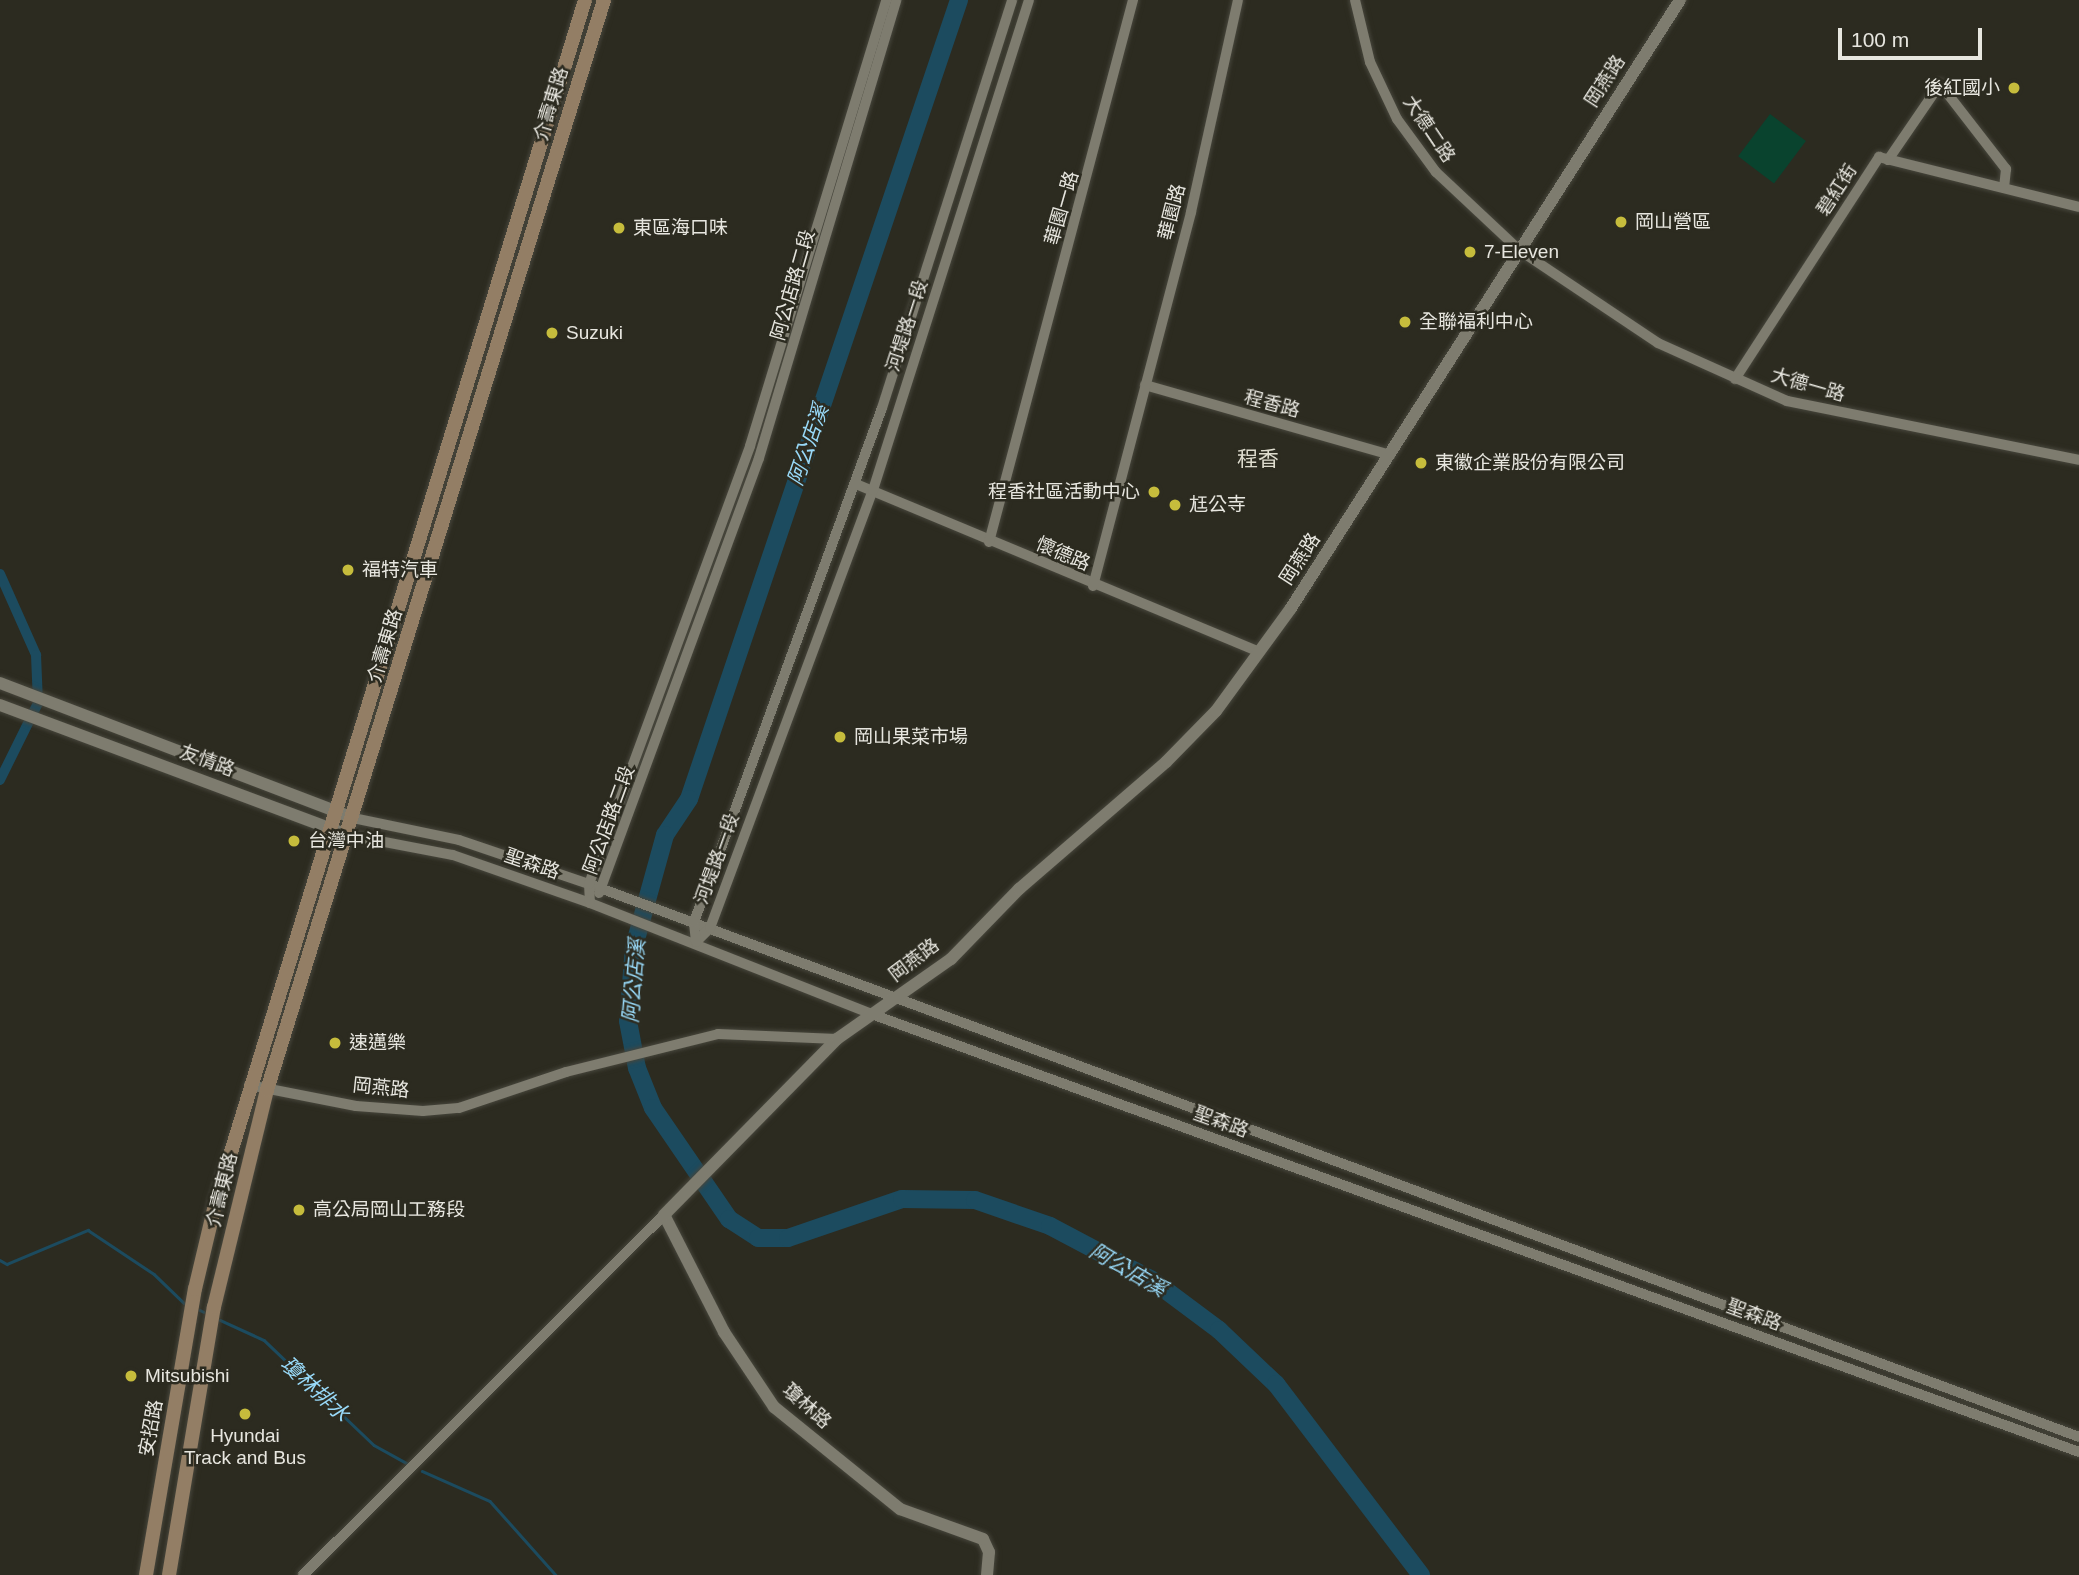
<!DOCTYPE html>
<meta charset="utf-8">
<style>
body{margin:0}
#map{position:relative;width:2079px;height:1575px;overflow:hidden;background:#2c2b20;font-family:Helvetica,"Noto Sans TC",sans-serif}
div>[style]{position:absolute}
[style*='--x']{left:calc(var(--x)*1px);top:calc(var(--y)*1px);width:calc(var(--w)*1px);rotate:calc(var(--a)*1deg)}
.green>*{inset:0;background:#09432e;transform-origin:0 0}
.stream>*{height:2.5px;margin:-1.25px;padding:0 1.25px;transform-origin:1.25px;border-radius:1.25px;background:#1c4b5f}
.canal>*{height:10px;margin:-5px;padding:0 5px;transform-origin:5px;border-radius:5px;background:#1c4b5f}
.river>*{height:18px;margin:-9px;padding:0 9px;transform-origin:9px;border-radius:9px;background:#1c4b5f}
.roads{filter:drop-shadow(0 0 2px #47463c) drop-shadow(0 0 2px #47463c)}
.minor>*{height:10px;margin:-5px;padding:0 5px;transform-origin:5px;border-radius:5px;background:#7e7c6f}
.tertiary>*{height:12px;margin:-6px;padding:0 6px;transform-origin:6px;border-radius:6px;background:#7e7c6f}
.secondary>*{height:14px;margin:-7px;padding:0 7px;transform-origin:7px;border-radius:7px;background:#937e65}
.dots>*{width:19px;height:19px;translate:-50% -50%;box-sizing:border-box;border:4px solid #2c2b20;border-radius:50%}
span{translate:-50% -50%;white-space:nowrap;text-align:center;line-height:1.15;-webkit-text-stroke:5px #2c2b20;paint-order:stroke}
.street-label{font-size:19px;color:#e7e6df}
.poi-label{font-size:19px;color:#e7e6df}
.right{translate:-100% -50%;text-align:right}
.left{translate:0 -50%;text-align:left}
.water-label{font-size:21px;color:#98d9f8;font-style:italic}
.neighbourhood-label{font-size:21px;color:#dedcce}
.scale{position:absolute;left:1838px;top:28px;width:144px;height:32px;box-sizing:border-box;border:4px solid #e7e6df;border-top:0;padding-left:9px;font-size:21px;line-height:24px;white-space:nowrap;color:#e7e6df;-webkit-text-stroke:5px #2c2b20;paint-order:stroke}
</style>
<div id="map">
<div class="green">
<i style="left:1770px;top:114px;width:45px;height:53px;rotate:37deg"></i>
</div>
<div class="stream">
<i style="--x:0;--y:1260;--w:8;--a:30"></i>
<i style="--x:7;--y:1264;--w:88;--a:-22.8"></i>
<i style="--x:88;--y:1230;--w:79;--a:33.7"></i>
<i style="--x:154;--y:1274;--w:42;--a:44"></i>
<i style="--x:200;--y:1310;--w:4;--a:27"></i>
<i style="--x:220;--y:1320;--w:48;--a:24.4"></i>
<i style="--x:264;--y:1340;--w:152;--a:43.7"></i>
<i style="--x:374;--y:1445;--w:38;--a:29"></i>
<i style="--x:422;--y:1471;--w:74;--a:23.8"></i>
<i style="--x:490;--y:1501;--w:99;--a:48.3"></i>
</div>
<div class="canal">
<i style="--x:0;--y:574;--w:89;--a:66"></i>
<i style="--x:36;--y:655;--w:48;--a:87.6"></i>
<i style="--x:38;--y:703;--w:86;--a:116.3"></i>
</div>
<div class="river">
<i style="--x:959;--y:0;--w:843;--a:108.67"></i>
<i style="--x:689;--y:799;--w:43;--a:123.7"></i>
<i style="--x:665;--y:835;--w:116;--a:105.5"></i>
<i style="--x:634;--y:947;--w:74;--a:94.6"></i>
<i style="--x:628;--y:1021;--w:48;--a:79.2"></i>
<i style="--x:637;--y:1068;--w:43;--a:68.2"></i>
<i style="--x:653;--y:1108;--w:135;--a:55.6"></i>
<i style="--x:729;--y:1219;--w:35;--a:33"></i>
<i style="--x:758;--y:1238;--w:30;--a:0"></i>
<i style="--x:788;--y:1238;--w:120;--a:-18.9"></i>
<i style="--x:902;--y:1199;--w:73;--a:0.8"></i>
<i style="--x:975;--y:1200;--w:79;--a:19.1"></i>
<i style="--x:1050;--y:1226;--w:115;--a:27.9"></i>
<i style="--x:1152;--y:1280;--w:84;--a:36.7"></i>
<i style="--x:1219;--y:1330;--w:79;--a:43.5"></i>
<i style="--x:1276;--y:1384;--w:240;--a:52.8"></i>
</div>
<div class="roads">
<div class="minor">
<i style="--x:1355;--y:0;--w:64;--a:76.4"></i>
<i style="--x:1370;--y:62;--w:63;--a:64.7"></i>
<i style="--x:1397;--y:119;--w:66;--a:53.7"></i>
<i style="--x:1436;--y:172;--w:114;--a:43.2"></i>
<i style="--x:1519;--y:250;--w:167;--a:33.8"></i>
<i style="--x:1658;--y:343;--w:141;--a:24.2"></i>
<i style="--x:1787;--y:401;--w:298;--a:11.4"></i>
<i style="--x:1888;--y:160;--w:92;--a:-55.6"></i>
<i style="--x:1940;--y:84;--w:108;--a:52.2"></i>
<i style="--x:2006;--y:169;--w:19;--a:96"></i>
<i style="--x:1735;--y:379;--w:265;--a:-57"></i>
<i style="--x:1879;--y:157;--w:206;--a:14"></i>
<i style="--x:1145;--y:385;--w:255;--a:15.9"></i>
<i style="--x:856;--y:484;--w:437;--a:22.6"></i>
<i style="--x:989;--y:542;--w:561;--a:-75.12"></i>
<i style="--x:1093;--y:586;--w:387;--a:-75.3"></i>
<i style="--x:1191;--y:212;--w:217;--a:-77.5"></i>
<i style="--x:353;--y:818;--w:108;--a:11.7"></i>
<i style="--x:459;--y:840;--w:137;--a:18.7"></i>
<i style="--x:589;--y:884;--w:1589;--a:20.36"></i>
<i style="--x:348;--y:835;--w:107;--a:10.8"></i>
<i style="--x:453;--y:855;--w:145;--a:19.3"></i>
<i style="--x:590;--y:903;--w:305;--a:21.5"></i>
<i style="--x:874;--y:1015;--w:1282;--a:19.93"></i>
<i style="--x:599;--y:893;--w:463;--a:-69.8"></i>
<i style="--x:759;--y:458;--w:478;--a:-73.3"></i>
<i style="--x:590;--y:903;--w:19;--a:-93"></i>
<i style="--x:589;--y:884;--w:467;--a:-69.8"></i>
<i style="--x:750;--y:446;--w:466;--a:-73"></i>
<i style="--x:696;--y:942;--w:20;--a:-45"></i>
<i style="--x:710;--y:928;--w:467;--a:-69.6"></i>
<i style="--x:873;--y:490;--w:514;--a:-72.34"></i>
<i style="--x:696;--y:942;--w:20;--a:-96"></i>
<i style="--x:694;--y:922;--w:547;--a:-69.91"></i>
<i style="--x:882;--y:408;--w:428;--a:-72.3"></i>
<i style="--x:249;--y:1085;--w:109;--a:11.1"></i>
<i style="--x:356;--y:1106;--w:67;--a:4.3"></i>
<i style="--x:423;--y:1111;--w:36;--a:-5"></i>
<i style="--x:459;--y:1108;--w:113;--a:-18.6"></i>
<i style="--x:566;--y:1072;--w:157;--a:-14"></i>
<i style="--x:718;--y:1034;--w:119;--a:2.4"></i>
<i style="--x:303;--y:1575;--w:510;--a:-44.92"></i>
</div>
<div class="tertiary">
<i style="--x:0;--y:683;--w:378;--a:20.9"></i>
<i style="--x:0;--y:705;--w:371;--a:20.5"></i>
<i style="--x:987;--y:1575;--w:23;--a:-85"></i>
<i style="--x:989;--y:1552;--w:14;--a:-115"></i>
<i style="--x:983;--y:1539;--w:88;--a:-160.1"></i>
<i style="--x:900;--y:1509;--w:162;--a:-141"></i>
<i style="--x:774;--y:1407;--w:90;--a:-123.7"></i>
<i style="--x:724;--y:1332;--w:131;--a:-117.1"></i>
<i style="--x:664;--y:1215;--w:247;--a:-45.5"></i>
<i style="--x:837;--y:1039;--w:139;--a:-35.1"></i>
<i style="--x:951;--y:959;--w:98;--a:-45.8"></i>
<i style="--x:1019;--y:889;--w:194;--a:-40.8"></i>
<i style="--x:1166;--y:762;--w:71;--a:-45.6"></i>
<i style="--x:1216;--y:711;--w:127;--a:-53.9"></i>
<i style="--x:1291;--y:608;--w:722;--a:-57.39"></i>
</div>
<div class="secondary">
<i style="--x:146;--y:1575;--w:290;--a:-80.3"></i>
<i style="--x:195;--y:1289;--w:90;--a:-76.6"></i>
<i style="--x:216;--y:1201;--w:1256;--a:-72.92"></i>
<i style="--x:169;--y:1575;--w:272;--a:-80.5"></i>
<i style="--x:214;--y:1307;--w:223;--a:-76.3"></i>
<i style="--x:267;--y:1090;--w:1141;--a:-72.82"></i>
</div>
</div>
<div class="dots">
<i style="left:2014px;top:88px;background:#c6bc3c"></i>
<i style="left:1621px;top:222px;background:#c6bc3c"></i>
<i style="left:619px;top:228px;background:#c6bc3c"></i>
<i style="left:1470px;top:252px;background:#c6bc3c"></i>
<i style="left:1405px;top:322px;background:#c6bc3c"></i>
<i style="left:552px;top:333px;background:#c6bc3c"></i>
<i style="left:1421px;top:463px;background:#c6bc3c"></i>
<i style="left:1154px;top:492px;background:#c6bc3c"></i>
<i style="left:1175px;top:505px;background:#c6bc3c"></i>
<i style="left:348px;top:570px;background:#c6bc3c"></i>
<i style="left:840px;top:737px;background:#c6bc3c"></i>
<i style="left:294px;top:841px;background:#c6bc3c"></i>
<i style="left:335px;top:1043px;background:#c6bc3c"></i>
<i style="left:299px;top:1210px;background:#c6bc3c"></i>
<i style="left:131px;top:1376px;background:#c6bc3c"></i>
<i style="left:245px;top:1414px;background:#c6bc3c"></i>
</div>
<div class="street-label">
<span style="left:1605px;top:81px;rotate:-57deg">岡燕路</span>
<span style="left:551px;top:104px;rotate:-73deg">介壽東路</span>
<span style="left:1429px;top:129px;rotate:56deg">大德二路</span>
<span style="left:1837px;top:190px;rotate:-57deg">碧紅街</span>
<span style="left:1062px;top:208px;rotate:-74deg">華園一路</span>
<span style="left:1172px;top:212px;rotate:-76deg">華園路</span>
<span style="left:793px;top:285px;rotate:-74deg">阿公店路二段</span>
<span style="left:907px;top:326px;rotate:-72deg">河堤路一段</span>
<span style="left:1808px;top:385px;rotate:16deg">大德一路</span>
<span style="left:1272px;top:404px;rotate:15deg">程香路</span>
<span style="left:1063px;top:554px;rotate:23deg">懷德路</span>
<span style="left:1300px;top:559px;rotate:-57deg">岡燕路</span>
<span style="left:385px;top:646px;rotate:-73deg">介壽東路</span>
<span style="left:207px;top:761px;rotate:20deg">友情路</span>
<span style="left:609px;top:820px;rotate:-70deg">阿公店路二段</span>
<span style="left:717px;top:859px;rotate:-70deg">河堤路一段</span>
<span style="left:532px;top:864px;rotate:19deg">聖森路</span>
<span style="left:914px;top:960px;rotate:-37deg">岡燕路</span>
<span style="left:381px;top:1088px;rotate:6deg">岡燕路</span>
<span style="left:1221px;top:1122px;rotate:20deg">聖森路</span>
<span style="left:222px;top:1190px;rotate:-76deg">介壽東路</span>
<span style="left:1754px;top:1315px;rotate:20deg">聖森路</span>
<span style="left:807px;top:1406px;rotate:42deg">瓊林路</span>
<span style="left:151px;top:1428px;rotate:-80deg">安招路</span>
</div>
<div class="poi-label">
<span class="right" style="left:2000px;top:88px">後紅國小</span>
<span class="left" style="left:1635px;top:222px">岡山營區</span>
<span class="left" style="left:633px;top:228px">東區海口味</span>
<span class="left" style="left:1484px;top:252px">7-Eleven</span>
<span class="left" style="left:1419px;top:322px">全聯福利中心</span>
<span class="left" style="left:566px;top:333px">Suzuki</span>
<span class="left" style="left:1435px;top:463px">東徽企業股份有限公司</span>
<span class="right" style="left:1140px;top:492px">程香社區活動中心</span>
<span class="left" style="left:1189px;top:505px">尪公寺</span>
<span class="left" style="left:362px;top:570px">福特汽車</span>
<span class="left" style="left:854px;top:737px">岡山果菜市場</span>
<span class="left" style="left:308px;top:841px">台灣中油</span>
<span class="left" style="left:349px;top:1043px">速邁樂</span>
<span class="left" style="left:313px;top:1210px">高公局岡山工務段</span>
<span class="left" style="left:145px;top:1376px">Mitsubishi</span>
<span style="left:245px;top:1447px">Hyundai<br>Track and Bus</span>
</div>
<div class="water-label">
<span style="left:808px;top:445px;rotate:-71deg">阿公店溪</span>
<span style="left:634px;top:981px;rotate:-85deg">阿公店溪</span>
<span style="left:1128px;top:1270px;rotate:30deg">阿公店溪</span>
<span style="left:315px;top:1389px;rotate:43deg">瓊林排水</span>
</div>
<div class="neighbourhood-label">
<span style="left:1258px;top:459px">程香</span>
</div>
<div class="scale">100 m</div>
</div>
